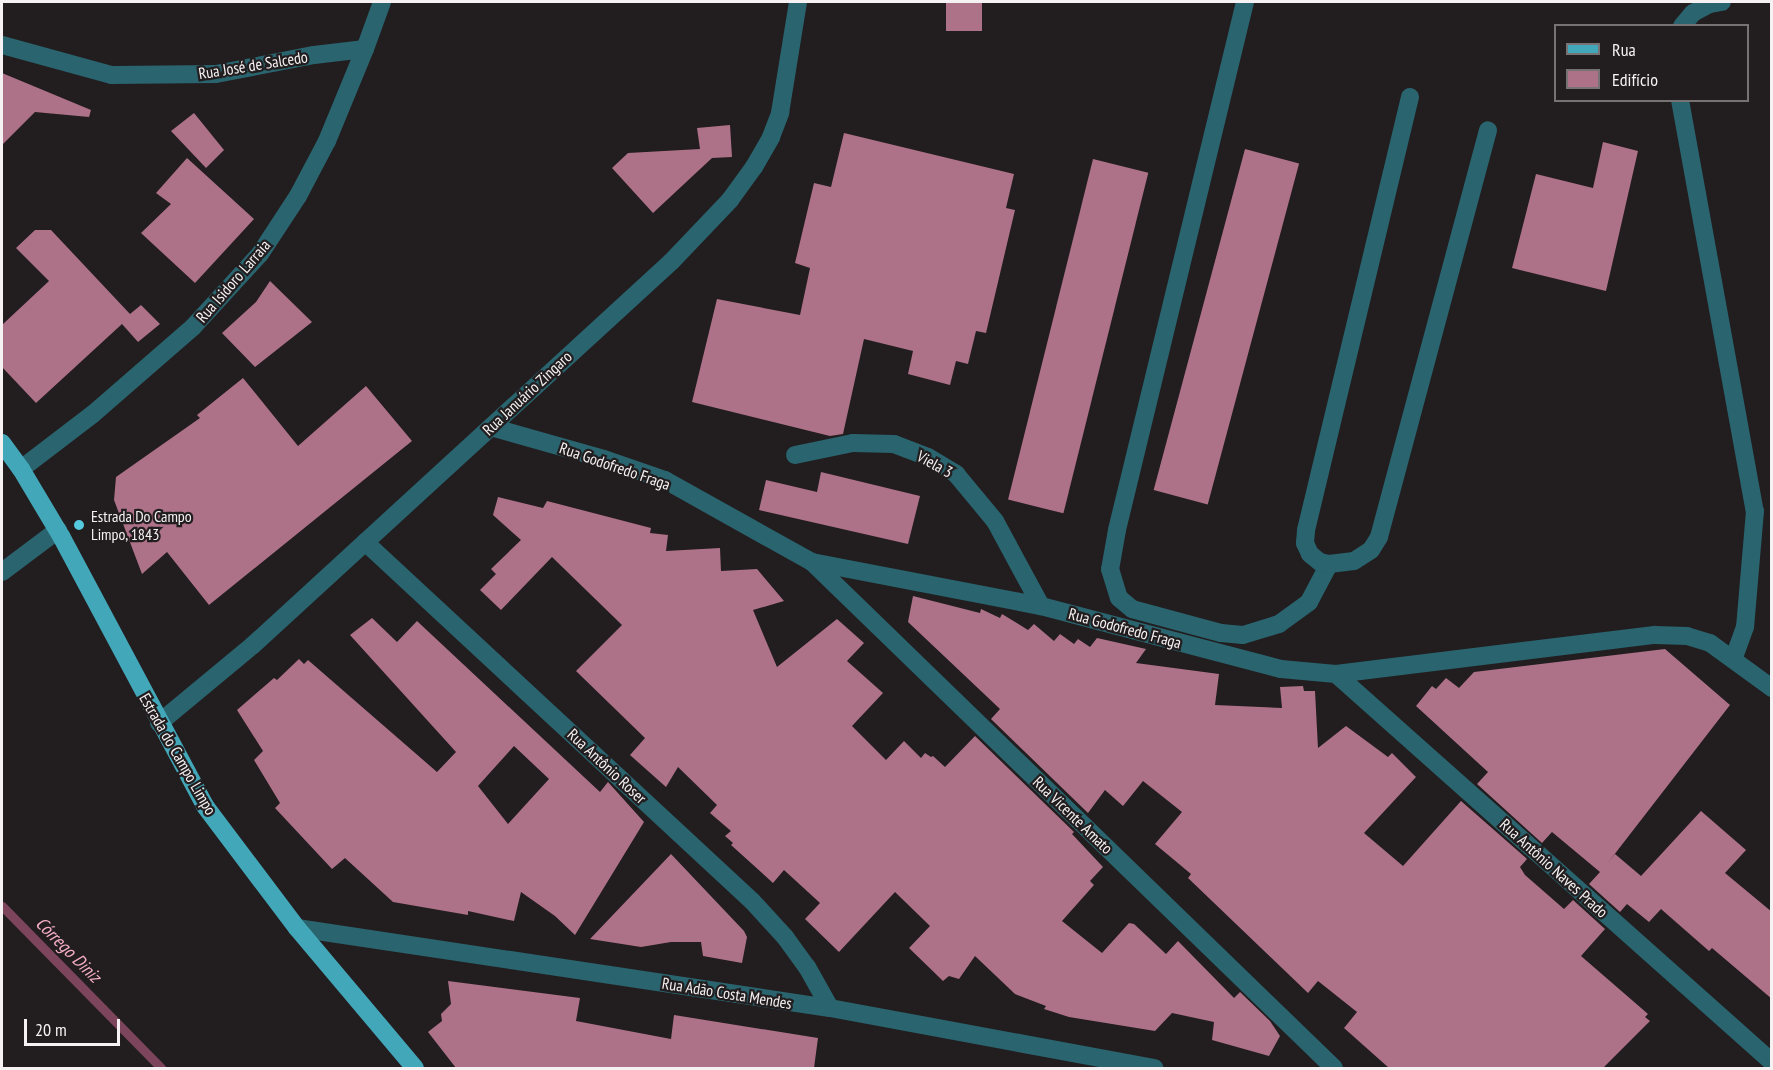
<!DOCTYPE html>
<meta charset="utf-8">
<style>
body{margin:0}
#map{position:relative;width:1773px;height:1070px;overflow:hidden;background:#221d1e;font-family:"PT Sans Narrow",sans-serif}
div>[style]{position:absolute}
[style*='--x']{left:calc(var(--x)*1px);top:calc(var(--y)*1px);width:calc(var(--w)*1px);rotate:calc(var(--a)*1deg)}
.stream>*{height:9px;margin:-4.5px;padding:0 4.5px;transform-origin:4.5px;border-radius:4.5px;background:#7c455b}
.building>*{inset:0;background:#ad7188;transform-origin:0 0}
.minor>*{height:18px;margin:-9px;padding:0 9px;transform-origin:9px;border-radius:9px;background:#29646f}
.major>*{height:18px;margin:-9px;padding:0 9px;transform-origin:9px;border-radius:9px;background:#42a7b9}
.dots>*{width:16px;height:16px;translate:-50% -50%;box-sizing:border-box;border:3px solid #221d1e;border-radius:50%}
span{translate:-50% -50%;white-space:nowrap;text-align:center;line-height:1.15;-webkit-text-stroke:4.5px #221d1e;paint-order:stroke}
.street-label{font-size:16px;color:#f6f2f3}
.poi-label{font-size:16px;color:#f6f2f3}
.left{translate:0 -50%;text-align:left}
.water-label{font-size:18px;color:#f5aec8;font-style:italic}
.frame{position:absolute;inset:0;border:3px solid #f6f2f3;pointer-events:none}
.legend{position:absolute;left:1554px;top:24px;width:195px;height:78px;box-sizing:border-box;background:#221d1e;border:2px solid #777273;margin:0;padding:8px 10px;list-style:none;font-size:18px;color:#f6f2f3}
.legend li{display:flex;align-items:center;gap:12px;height:30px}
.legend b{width:30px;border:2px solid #777273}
.scale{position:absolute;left:24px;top:1019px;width:96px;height:27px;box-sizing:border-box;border:3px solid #f6f2f3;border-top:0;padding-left:8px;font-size:18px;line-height:21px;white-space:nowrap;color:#f6f2f3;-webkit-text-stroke:4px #221d1e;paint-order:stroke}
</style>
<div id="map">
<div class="stream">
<i style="--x:2;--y:906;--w:227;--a:45.5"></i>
</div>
<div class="building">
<i style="left:946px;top:2px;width:36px;height:29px"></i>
<i style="clip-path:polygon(2px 73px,91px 110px,89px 117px,35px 112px,2px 145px)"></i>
<i style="clip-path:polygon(194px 113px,224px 150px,206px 168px,171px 131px)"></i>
<i style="clip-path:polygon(730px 125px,732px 157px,712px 158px,653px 213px,612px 168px,628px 153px,700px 149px,697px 128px)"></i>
<i style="clip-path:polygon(844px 133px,1014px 174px,1006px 208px,1015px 210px,986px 333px,976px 331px,968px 364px,956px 361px,950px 385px,908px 374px,913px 351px,864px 339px,843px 434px,830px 436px,692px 402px,717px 299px,800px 315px,810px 268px,795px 263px,814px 183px,831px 187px)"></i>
<i style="clip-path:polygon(1603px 142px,1638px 151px,1606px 291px,1512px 268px,1536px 174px,1593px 188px)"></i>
<i style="left:1245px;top:149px;width:56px;height:353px;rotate:15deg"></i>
<i style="clip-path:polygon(187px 158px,254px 219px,195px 283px,141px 233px,171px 204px,156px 193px)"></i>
<i style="left:1093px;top:159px;width:57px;height:351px;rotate:14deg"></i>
<i style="clip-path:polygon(35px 230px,51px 230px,130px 314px,141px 305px,160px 324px,138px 342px,122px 324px,36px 403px,2px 367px,2px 325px,49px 281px,16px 248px)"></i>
<i style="clip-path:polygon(270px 281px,312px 322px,255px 367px,222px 333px,256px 302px)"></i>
<i style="clip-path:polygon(243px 378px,298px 446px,366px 386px,412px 441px,209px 605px,167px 552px,142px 574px,114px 500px,116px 477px,200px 418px,197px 415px)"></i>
<i style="clip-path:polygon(821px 472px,920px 496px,908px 544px,759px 510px,766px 480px,817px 492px)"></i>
<i style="clip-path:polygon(498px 497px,543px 508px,547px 501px,651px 528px,650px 533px,668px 535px,666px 551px,720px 548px,721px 571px,757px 569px,784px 601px,753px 610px,777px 667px,837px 619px,864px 643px,847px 661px,883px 693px,852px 726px,886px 760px,904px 741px,921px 758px,925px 753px,931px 757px,933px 756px,945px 767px,975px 736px,1074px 832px,1072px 834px,1103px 867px,1090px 881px,1094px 885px,1062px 921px,1102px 953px,1129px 923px,1134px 924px,1166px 954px,1178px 941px,1234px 998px,1240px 992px,1270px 1021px,1280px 1036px,1269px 1056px,1212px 1040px,1214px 1022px,1172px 1013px,1155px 1031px,1069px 1017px,1044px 1009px,1046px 1006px,1015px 994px,975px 956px,959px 979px,949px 976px,943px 981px,909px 948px,930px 926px,895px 892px,839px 952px,805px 919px,820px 903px,784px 870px,773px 883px,731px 845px,733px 843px,725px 836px,731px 831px,710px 813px,717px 805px,678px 767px,666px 787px,630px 755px,645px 738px,576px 671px,622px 625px,552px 557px,501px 610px,480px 590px,496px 574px,491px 569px,521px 540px,493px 515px)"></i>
<i style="clip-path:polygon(913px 596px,980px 613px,981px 609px,1000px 618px,1002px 614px,1028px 630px,1034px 624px,1054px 641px,1060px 634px,1074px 644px,1078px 639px,1090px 647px,1097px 638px,1146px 649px,1136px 663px,1219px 674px,1215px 705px,1282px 708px,1280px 687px,1303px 686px,1304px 691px,1315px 691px,1318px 748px,1346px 726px,1388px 757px,1392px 753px,1416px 777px,1364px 833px,1403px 866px,1461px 801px,1527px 859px,1520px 867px,1525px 875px,1564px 909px,1573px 900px,1605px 929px,1581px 956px,1648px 1014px,1645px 1017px,1650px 1021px,1603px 1068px,1389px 1068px,1344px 1028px,1357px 1012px,1318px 981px,1308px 993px,1188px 878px,1191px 874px,1155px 844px,1182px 812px,1143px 781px,1123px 806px,1105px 790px,1088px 813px,991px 719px,1000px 709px,908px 622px)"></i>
<i style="clip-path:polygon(evenodd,372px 618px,397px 642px,417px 621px,600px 792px,608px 782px,644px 822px,575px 935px,555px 916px,521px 892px,514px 921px,468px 911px,468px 915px,393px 902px,345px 858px,332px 869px,275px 808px,280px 803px,254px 760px,263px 751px,237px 710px,274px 678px,277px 680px,299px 659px,304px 664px,308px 660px,437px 772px,456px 752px,350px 635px,372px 618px,514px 746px,549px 779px,508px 824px,478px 786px,514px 746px)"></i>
<i style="clip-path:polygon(1665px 649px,1730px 705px,1607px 864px,1615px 854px,1641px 876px,1701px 811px,1746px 850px,1725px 873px,1772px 912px,1772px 999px,1712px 948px,1709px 951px,1661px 909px,1649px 922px,1627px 904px,1620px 912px,1589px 884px,1600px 872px,1552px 832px,1542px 843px,1477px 784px,1488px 772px,1416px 706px,1432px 686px,1436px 689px,1446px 678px,1459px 688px,1474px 672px)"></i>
<i style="clip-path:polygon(671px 854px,744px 931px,747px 937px,742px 963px,703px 956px,701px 942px,671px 942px,641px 947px,590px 939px)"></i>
<i style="clip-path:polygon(448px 981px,580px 998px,576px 1021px,671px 1039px,674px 1015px,818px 1038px,814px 1068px,456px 1068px,428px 1032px,442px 1021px,441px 1014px,451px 1004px)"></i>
</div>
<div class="minor">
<i style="--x:1245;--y:2;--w:543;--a:103.63"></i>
<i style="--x:1117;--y:530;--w:40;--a:100"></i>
<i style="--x:1110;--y:569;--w:30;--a:73"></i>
<i style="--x:1119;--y:598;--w:17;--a:40"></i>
<i style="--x:1132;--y:609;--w:92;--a:15.1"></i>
<i style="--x:1221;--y:633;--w:22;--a:5"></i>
<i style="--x:1243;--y:635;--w:38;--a:-17"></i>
<i style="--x:1279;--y:624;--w:37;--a:-36"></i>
<i style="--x:1309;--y:602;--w:43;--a:-62.2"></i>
<i style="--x:1682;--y:26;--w:17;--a:-50"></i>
<i style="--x:1693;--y:13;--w:18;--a:-29"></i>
<i style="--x:1709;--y:4;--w:13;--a:-9"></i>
<i style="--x:2;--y:45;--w:114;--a:15.3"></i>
<i style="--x:112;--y:75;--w:104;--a:-0.6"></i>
<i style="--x:216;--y:74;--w:100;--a:-11"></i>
<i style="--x:314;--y:55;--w:51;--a:-6.7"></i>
<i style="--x:1410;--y:97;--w:446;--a:103.5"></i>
<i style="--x:1306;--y:531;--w:12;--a:95"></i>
<i style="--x:1305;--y:543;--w:12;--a:66"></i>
<i style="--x:1310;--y:554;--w:13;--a:39"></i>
<i style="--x:1320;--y:562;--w:9;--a:13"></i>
<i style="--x:1329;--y:564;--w:25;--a:-7"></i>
<i style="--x:1354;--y:561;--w:20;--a:-33"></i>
<i style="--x:1371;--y:550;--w:15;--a:-58"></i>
<i style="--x:1379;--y:537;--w:421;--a:-75"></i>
<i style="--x:1680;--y:100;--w:418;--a:79.7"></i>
<i style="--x:1755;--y:511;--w:116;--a:94.9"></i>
<i style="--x:1745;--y:627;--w:33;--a:110"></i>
<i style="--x:491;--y:427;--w:117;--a:15.8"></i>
<i style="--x:604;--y:459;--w:65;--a:19"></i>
<i style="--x:665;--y:480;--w:168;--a:29.2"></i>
<i style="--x:812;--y:562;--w:233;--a:10.9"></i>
<i style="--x:1041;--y:606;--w:248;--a:14.7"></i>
<i style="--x:1281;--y:669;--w:55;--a:5.2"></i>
<i style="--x:1336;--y:674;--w:321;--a:-7"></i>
<i style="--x:1655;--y:635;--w:32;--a:2"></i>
<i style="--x:1687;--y:636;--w:24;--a:17"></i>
<i style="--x:1710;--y:643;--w:77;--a:36"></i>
<i style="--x:795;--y:455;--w:59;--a:-11.7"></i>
<i style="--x:853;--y:443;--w:41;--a:1.4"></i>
<i style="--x:894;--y:444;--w:36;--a:21"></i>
<i style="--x:928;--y:457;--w:33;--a:31"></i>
<i style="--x:956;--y:474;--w:61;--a:50.3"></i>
<i style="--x:995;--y:521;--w:97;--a:61.6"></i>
<i style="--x:21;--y:469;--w:91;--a:-37.4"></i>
<i style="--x:93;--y:414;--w:133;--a:-41"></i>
<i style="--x:193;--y:327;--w:99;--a:-47.5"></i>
<i style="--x:260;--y:254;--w:69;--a:-56.8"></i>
<i style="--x:298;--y:196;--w:62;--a:-62.2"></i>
<i style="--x:327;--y:141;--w:100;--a:-67.6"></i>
<i style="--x:365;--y:49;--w:50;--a:-70.1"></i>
<i style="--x:365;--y:542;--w:528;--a:42.85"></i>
<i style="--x:752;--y:901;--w:49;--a:47.5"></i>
<i style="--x:785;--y:937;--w:37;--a:54"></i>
<i style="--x:807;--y:967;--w:47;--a:60.7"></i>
<i style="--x:812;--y:562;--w:727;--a:44.11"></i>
<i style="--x:2;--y:572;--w:70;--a:-36.9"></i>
<i style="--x:1336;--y:674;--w:584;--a:41.67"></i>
<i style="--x:159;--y:723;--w:122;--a:-39.7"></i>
<i style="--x:253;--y:645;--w:567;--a:-42.5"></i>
<i style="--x:671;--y:262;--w:86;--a:-46.4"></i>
<i style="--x:730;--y:200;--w:41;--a:-54"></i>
<i style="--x:754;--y:167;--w:34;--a:-60"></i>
<i style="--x:771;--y:137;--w:26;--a:-69"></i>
<i style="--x:780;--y:113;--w:112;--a:-80.8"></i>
<i style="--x:297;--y:928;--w:539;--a:8.54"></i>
<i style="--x:830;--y:1008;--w:330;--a:10.5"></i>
</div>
<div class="major">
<i style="--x:2;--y:443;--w:32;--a:54"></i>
<i style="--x:21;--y:469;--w:78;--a:59.2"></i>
<i style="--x:61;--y:536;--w:306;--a:61.9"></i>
<i style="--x:205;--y:806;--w:153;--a:53"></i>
<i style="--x:297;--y:928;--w:183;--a:49.9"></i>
</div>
<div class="dots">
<i style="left:79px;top:525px;background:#55cade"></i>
</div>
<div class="street-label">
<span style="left:253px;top:65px;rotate:-9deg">Rua José de Salcedo</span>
<span style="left:233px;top:281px;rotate:-49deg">Rua Isidoro Larraia</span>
<span style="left:527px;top:393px;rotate:-43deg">Rua Januário Zingaro</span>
<span style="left:935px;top:464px;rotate:29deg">Viela 3</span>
<span style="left:615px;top:466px;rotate:19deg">Rua Godofredo Fraga</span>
<span style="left:1125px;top:628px;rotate:15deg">Rua Godofredo Fraga</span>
<span style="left:178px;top:754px;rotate:60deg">Estrada do Campo Limpo</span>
<span style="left:607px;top:766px;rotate:43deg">Rua Antônio Roser</span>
<span style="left:1073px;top:815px;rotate:44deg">Rua Vicente Amato</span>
<span style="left:1554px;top:868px;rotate:42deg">Rua Antônio Naves Prado</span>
<span style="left:727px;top:993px;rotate:9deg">Rua Adão Costa Mendes</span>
</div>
<div class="poi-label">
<span class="left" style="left:91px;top:525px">Estrada Do Campo<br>Limpo, 1843</span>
</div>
<div class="water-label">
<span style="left:68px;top:950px;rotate:45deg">Córrego Diniz</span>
</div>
<div class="frame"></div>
<ul class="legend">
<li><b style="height:8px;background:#42a7b9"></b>Rua</li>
<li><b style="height:16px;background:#ad7188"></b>Edifício</li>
</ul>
<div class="scale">20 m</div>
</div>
